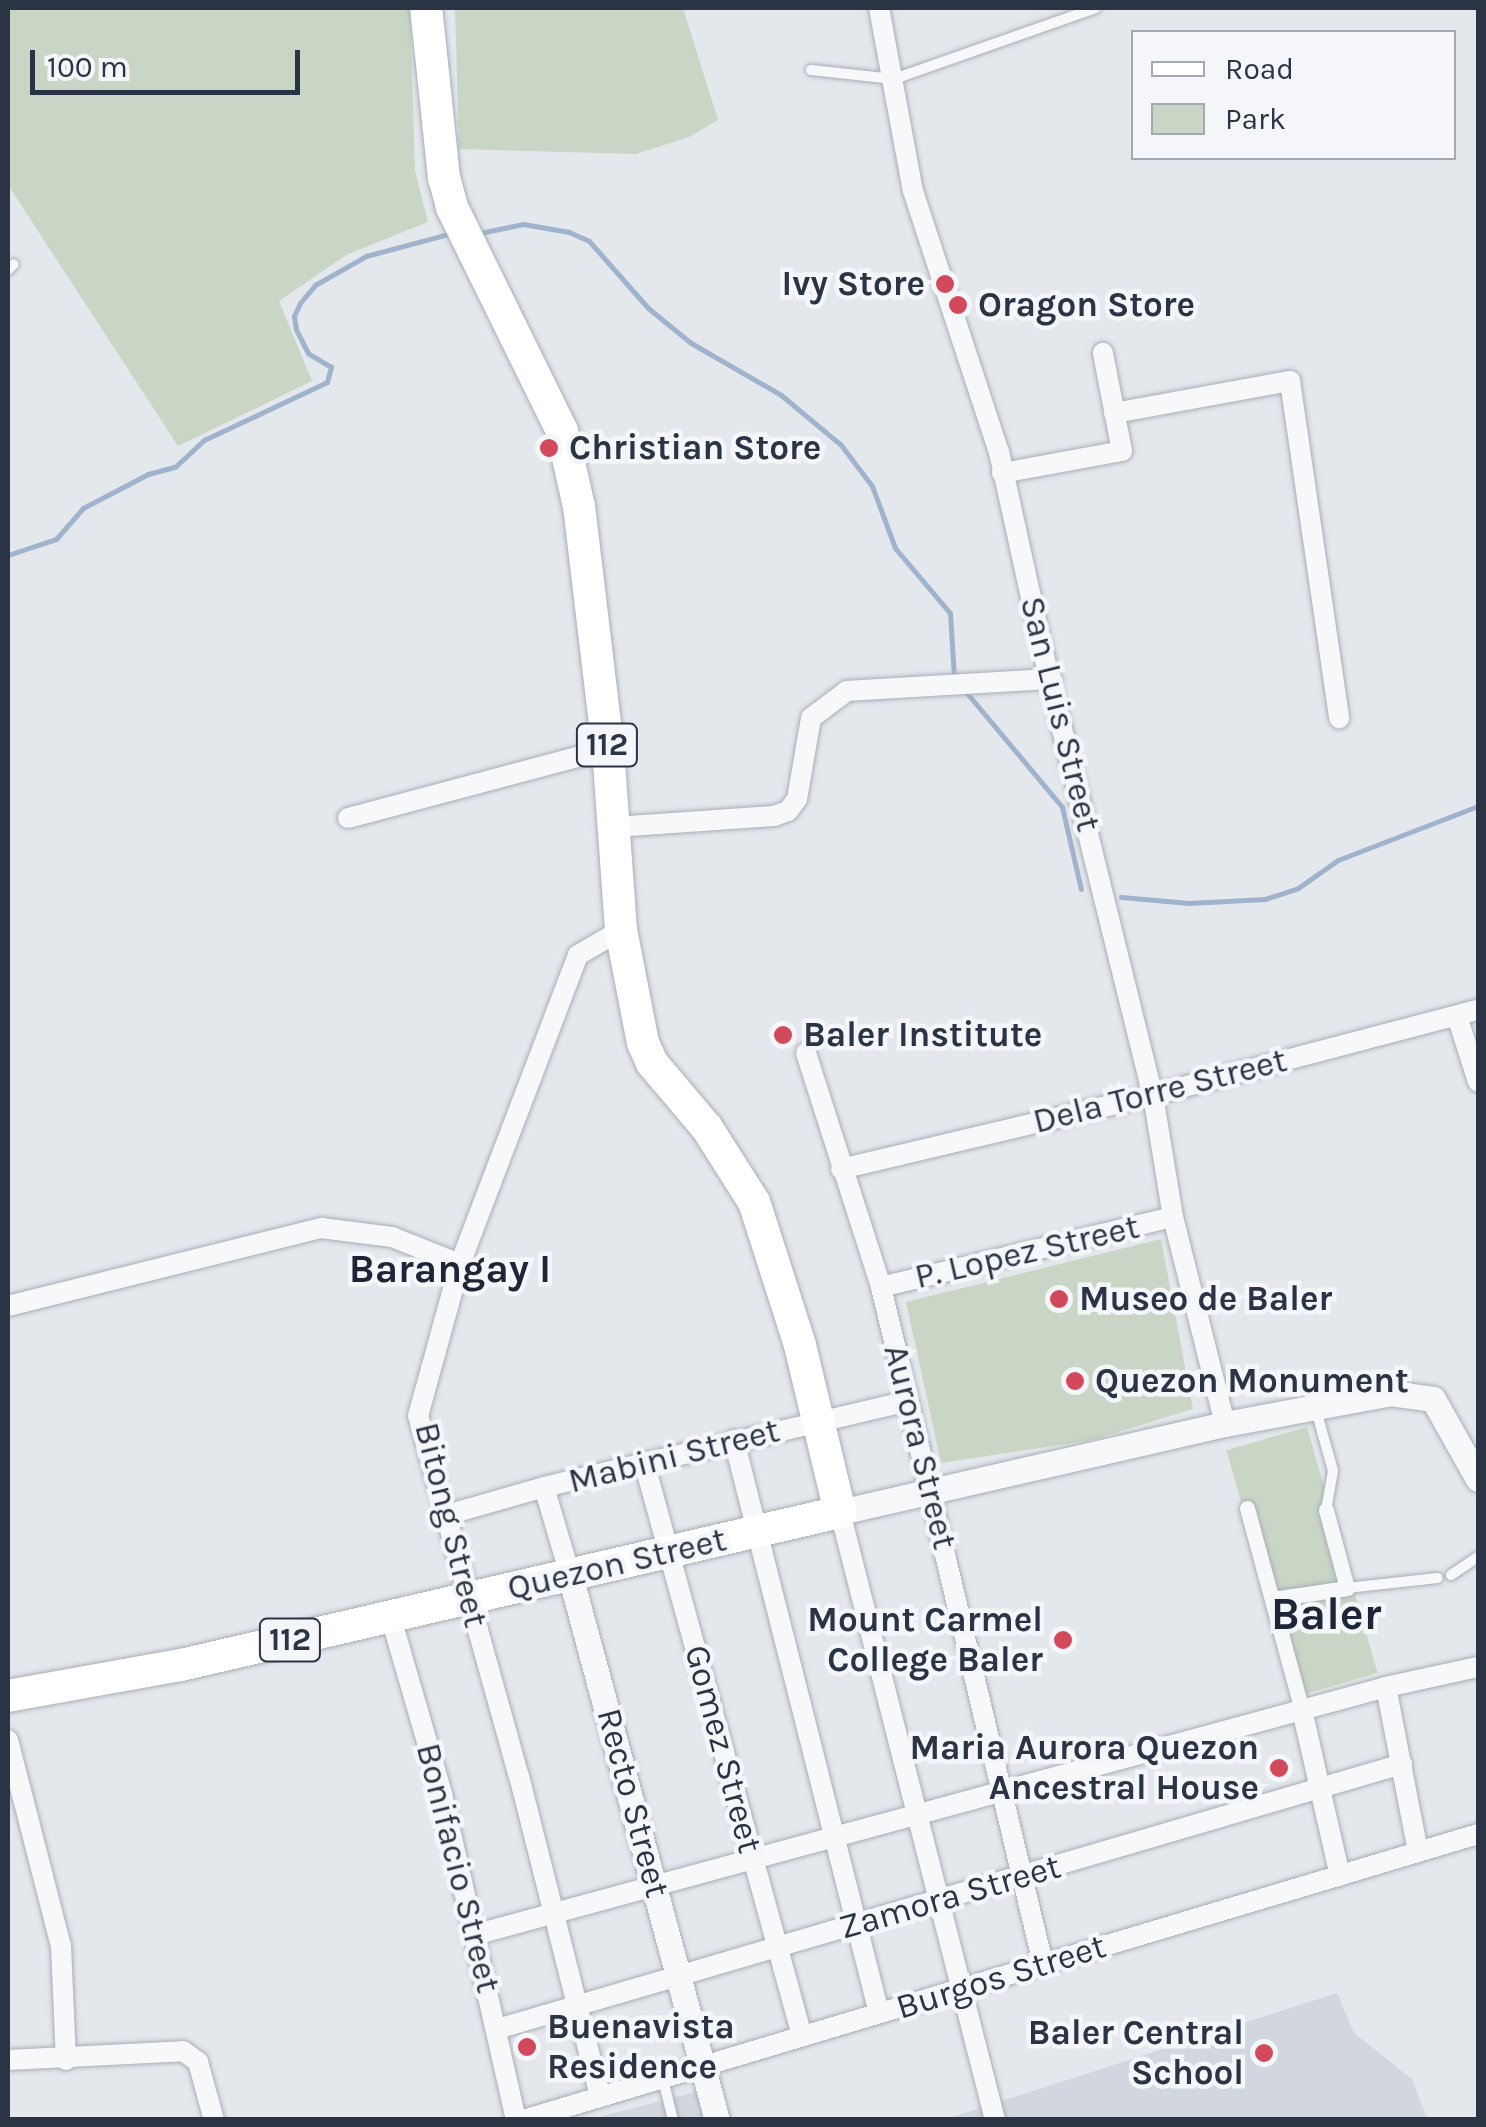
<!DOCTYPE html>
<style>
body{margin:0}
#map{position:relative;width:1486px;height:2127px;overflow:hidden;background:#e4e7ec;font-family:Karla,sans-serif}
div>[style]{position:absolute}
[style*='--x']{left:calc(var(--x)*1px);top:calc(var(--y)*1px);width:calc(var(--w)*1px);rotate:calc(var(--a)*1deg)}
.built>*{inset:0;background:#d2d6de}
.green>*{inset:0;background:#c9d6c5;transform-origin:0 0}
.stream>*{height:5px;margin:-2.5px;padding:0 2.5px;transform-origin:2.5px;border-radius:2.5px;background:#9fb4cc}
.roads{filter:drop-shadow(0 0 2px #a9aeb7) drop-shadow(0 0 2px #a9aeb7)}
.service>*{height:10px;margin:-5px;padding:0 5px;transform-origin:5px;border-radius:5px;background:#f7f8fa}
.pedestrian>*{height:15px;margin:-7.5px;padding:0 7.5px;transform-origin:7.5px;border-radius:7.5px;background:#f7f8fa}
.minor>*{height:20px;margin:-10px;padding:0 10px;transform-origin:10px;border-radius:10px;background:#f7f8fa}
.tertiary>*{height:25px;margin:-12.5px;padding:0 12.5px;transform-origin:12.5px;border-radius:12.5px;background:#f7f8fa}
.primary>*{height:32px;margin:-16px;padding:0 16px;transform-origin:16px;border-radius:16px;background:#fff}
.dots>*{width:28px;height:28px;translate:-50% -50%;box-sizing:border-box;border:5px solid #f4f6f9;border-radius:50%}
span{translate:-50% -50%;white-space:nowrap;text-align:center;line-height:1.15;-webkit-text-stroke:9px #f4f6f9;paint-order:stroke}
.shield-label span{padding:2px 8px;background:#f4f6f9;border:2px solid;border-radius:8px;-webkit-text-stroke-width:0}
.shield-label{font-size:32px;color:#2b3445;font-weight:700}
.poi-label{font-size:35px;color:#2b3445;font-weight:700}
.right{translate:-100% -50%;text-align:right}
.left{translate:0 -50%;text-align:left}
.street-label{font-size:35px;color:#2b3445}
.quarter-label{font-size:40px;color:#1d2536;font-weight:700}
.district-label{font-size:45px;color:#1d2536;font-weight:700}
.frame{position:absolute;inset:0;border:10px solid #2b3445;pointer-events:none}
.legend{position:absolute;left:1131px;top:30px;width:325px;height:130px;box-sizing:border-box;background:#f4f6f9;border:2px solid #a4a8b1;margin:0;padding:12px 18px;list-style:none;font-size:30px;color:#2b3445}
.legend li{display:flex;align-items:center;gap:20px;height:50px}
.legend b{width:50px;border:2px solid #a4a8b1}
.scale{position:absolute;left:30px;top:50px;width:270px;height:45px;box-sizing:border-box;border:5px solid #2b3445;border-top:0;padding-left:12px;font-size:30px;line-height:35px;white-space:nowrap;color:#2b3445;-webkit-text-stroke:8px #f4f6f9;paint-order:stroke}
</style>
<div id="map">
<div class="built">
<i style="clip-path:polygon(1337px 1993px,1354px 2033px,1412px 2079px,1427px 2119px,943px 2120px)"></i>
<i style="clip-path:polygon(700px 2091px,709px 2119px,603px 2120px,602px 2116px)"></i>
</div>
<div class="green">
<i style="clip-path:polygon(8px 8px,410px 8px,415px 171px,428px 222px,346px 255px,279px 301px,312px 381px,178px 446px,8px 185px)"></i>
<i style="clip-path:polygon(455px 8px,683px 8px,718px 120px,689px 137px,636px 154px,459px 149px)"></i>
<i style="clip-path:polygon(1161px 1239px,1193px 1409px,1092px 1440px,941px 1463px,906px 1302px)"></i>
<i style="left:1307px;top:1427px;width:256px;height:84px;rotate:74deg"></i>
</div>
<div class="stream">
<i style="--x:480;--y:233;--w:44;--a:-11.8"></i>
<i style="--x:523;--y:224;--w:47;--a:9.9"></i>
<i style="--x:569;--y:232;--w:22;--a:24"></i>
<i style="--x:589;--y:241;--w:89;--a:48.6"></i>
<i style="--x:648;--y:308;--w:55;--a:39.1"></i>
<i style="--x:691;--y:343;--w:104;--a:30"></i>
<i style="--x:781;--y:395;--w:78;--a:39.8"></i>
<i style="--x:841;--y:445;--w:51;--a:52.9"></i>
<i style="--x:872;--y:486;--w:66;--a:69.6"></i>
<i style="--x:895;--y:548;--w:85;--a:49.8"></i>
<i style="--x:950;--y:613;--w:65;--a:86.5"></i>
<i style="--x:8;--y:555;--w:51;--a:-18.4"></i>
<i style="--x:56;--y:539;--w:41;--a:-48.9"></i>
<i style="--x:83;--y:508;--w:73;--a:-27.6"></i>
<i style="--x:148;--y:474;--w:28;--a:-15"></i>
<i style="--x:175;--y:467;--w:40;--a:-43"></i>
<i style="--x:204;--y:440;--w:136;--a:-25.2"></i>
<i style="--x:327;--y:382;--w:16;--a:-75"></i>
<i style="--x:331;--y:367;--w:27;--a:-149"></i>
<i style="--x:308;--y:353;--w:27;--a:-117"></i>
<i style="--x:296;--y:329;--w:13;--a:-99"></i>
<i style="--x:294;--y:316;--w:14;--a:-65"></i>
<i style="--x:300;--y:303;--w:23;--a:-50"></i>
<i style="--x:315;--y:285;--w:59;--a:-29.6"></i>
<i style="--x:366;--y:256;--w:82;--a:-14.9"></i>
<i style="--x:966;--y:692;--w:150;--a:50.1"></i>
<i style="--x:1062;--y:807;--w:84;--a:77"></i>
<i style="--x:1121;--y:897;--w:68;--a:5"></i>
<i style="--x:1189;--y:903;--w:76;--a:-3"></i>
<i style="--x:1265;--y:899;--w:35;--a:-18"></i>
<i style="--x:1298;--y:888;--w:49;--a:-35"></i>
<i style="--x:1338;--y:860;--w:150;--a:-21.1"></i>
</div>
<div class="roads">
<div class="service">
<i style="--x:811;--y:70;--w:83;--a:6.2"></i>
<i style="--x:894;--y:79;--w:214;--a:-19.4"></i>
<i style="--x:8;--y:270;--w:8;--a:-45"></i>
<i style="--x:1316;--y:1410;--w:63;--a:74.4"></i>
<i style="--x:1333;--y:1471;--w:40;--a:100"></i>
<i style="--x:1451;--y:1575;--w:32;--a:-34"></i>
<i style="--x:1347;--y:1588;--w:91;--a:-6.3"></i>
<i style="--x:663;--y:2079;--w:42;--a:76.3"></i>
</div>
<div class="pedestrian">
<i style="--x:1247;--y:1508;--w:209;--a:74.8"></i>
<i style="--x:1272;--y:1599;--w:76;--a:-8.3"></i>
<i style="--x:1347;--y:1588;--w:81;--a:-105.1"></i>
</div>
<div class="minor">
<i style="--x:879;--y:8;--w:186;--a:79.5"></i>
<i style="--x:913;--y:191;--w:275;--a:71.8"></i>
<i style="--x:999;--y:452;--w:209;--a:77.6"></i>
<i style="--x:1044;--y:656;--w:452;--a:76.1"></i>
<i style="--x:1153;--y:1095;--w:124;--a:80.7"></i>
<i style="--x:1173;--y:1217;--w:213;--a:75.9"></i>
<i style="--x:1114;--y:413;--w:179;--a:-10.3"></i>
<i style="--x:1290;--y:381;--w:341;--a:81.7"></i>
<i style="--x:1002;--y:473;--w:122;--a:-10.4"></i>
<i style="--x:1122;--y:451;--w:100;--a:-101"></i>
<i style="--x:348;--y:818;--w:269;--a:-14.9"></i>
<i style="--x:615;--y:827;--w:159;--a:-4"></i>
<i style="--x:774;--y:816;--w:15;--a:-20"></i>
<i style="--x:788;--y:811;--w:15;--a:-53"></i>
<i style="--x:797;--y:799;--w:82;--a:-80.2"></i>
<i style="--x:811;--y:718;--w:45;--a:-36.9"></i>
<i style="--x:847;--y:691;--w:205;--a:-3.4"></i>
<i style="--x:1457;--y:1016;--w:69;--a:72.3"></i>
<i style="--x:806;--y:1053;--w:246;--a:72.2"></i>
<i style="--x:881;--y:1287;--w:696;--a:76.54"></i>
<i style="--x:841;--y:1169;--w:321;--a:-13.3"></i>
<i style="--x:1153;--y:1095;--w:336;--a:-14.7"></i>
<i style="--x:881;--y:1287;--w:300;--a:-13.5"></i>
<i style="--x:8;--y:1306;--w:323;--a:-14"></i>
<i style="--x:321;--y:1228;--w:72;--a:7.2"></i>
<i style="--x:392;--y:1237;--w:73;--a:21.7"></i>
<i style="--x:734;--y:1440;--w:591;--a:75.8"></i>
<i style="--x:644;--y:1462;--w:595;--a:74.61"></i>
<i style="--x:544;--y:1487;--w:92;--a:73.5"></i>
<i style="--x:840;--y:1512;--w:627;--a:75.7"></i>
<i style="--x:443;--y:1516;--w:105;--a:-16"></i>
<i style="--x:544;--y:1487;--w:373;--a:-13.3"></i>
<i style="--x:391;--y:1618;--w:183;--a:73.8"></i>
<i style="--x:442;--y:1794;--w:334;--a:77.2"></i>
<i style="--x:1386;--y:1687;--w:168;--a:79"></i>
<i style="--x:1302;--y:1710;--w:170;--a:77.1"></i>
<i style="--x:8;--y:1740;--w:213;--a:75.6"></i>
<i style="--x:61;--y:1946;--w:114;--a:87.5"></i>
<i style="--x:474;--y:1935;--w:945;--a:-15.21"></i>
<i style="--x:1386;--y:1687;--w:94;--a:-12.3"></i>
<i style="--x:497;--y:2029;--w:943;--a:-16.32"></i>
<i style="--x:8;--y:2060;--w:175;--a:-2.9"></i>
<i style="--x:183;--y:2051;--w:19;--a:36"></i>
<i style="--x:198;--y:2062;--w:60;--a:74.6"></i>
<i style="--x:600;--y:2096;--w:329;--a:-104.2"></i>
<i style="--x:519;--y:1777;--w:375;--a:-105.6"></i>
<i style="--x:418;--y:1416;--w:158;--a:-74.6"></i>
<i style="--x:460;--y:1264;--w:331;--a:-69.1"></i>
<i style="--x:578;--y:955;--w:50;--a:-30.2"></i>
<i style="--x:523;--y:2120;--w:997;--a:-16.67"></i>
</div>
<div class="tertiary">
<i style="--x:840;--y:1512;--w:395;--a:-12.9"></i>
<i style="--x:1225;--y:1424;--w:168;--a:-10.6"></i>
<i style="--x:1390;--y:1393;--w:43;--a:7.9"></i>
<i style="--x:1433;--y:1399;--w:92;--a:60.6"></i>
<i style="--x:570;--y:1575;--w:564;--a:74.91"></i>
</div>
<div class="primary">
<i style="--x:8;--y:1696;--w:176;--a:-10.2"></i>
<i style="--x:181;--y:1665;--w:677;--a:-13.07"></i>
<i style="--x:840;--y:1512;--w:172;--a:-103.5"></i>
<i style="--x:800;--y:1345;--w:150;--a:-107.8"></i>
<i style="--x:754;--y:1202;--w:88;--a:-122.4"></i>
<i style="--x:707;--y:1128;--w:85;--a:-130.2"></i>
<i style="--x:652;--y:1063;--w:22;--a:-114"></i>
<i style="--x:643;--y:1043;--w:115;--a:-101"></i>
<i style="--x:621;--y:930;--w:181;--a:-94.1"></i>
<i style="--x:608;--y:749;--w:244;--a:-96.8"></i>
<i style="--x:579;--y:507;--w:78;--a:-102.6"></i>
<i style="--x:562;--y:431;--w:250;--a:-116.2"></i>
<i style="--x:452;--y:207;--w:30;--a:-105"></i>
<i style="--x:444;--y:178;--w:171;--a:-96"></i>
</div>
</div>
<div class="dots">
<i style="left:945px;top:284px;background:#d1495b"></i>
<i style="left:958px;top:305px;background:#d1495b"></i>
<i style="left:549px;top:448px;background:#d1495b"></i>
<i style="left:783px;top:1035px;background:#d1495b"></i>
<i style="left:1059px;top:1299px;background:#d1495b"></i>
<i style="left:1075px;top:1381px;background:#d1495b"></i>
<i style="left:1063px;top:1640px;background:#d1495b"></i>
<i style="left:1279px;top:1768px;background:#d1495b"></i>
<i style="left:527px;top:2047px;background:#d1495b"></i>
<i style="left:1264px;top:2053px;background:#d1495b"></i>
</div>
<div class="shield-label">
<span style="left:607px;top:745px">112</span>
<span style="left:290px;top:1640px">112</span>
</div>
<div class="poi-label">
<span class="right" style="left:925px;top:284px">Ivy Store</span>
<span class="left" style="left:978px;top:305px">Oragon Store</span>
<span class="left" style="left:569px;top:448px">Christian Store</span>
<span class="left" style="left:803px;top:1035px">Baler Institute</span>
<span class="left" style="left:1079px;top:1299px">Museo de Baler</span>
<span class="left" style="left:1095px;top:1381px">Quezon Monument</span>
<span class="right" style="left:1043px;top:1640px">Mount Carmel<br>College Baler</span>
<span class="right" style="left:1259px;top:1768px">Maria Aurora Quezon<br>Ancestral House</span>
<span class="left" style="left:547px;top:2047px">Buenavista<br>Residence</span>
<span class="right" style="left:1244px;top:2053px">Baler Central<br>School</span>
</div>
<div class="street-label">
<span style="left:1060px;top:714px;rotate:76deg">San Luis Street</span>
<span style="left:1160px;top:1091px;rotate:-14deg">Dela Torre Street</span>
<span style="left:1027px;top:1252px;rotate:-13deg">P. Lopez Street</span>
<span style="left:920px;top:1447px;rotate:76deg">Aurora Street</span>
<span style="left:674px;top:1456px;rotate:-14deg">Mabini Street</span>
<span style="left:451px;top:1525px;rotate:76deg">Bitong Street</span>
<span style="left:617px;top:1564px;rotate:-13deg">Quezon Street</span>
<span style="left:723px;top:1749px;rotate:75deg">Gomez Street</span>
<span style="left:633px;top:1803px;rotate:75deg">Recto Street</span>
<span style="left:458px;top:1868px;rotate:76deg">Bonifacio Street</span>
<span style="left:950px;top:1897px;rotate:-16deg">Zamora Street</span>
<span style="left:1001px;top:1977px;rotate:-17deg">Burgos Street</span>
</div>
<div class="quarter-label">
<span style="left:450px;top:1269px">Barangay I</span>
</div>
<div class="district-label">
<span style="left:1326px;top:1615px">Baler</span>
</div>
<div class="frame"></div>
<ul class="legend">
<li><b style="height:12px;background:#fff"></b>Road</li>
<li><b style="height:28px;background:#c9d6c5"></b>Park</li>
</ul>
<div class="scale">100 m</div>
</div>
